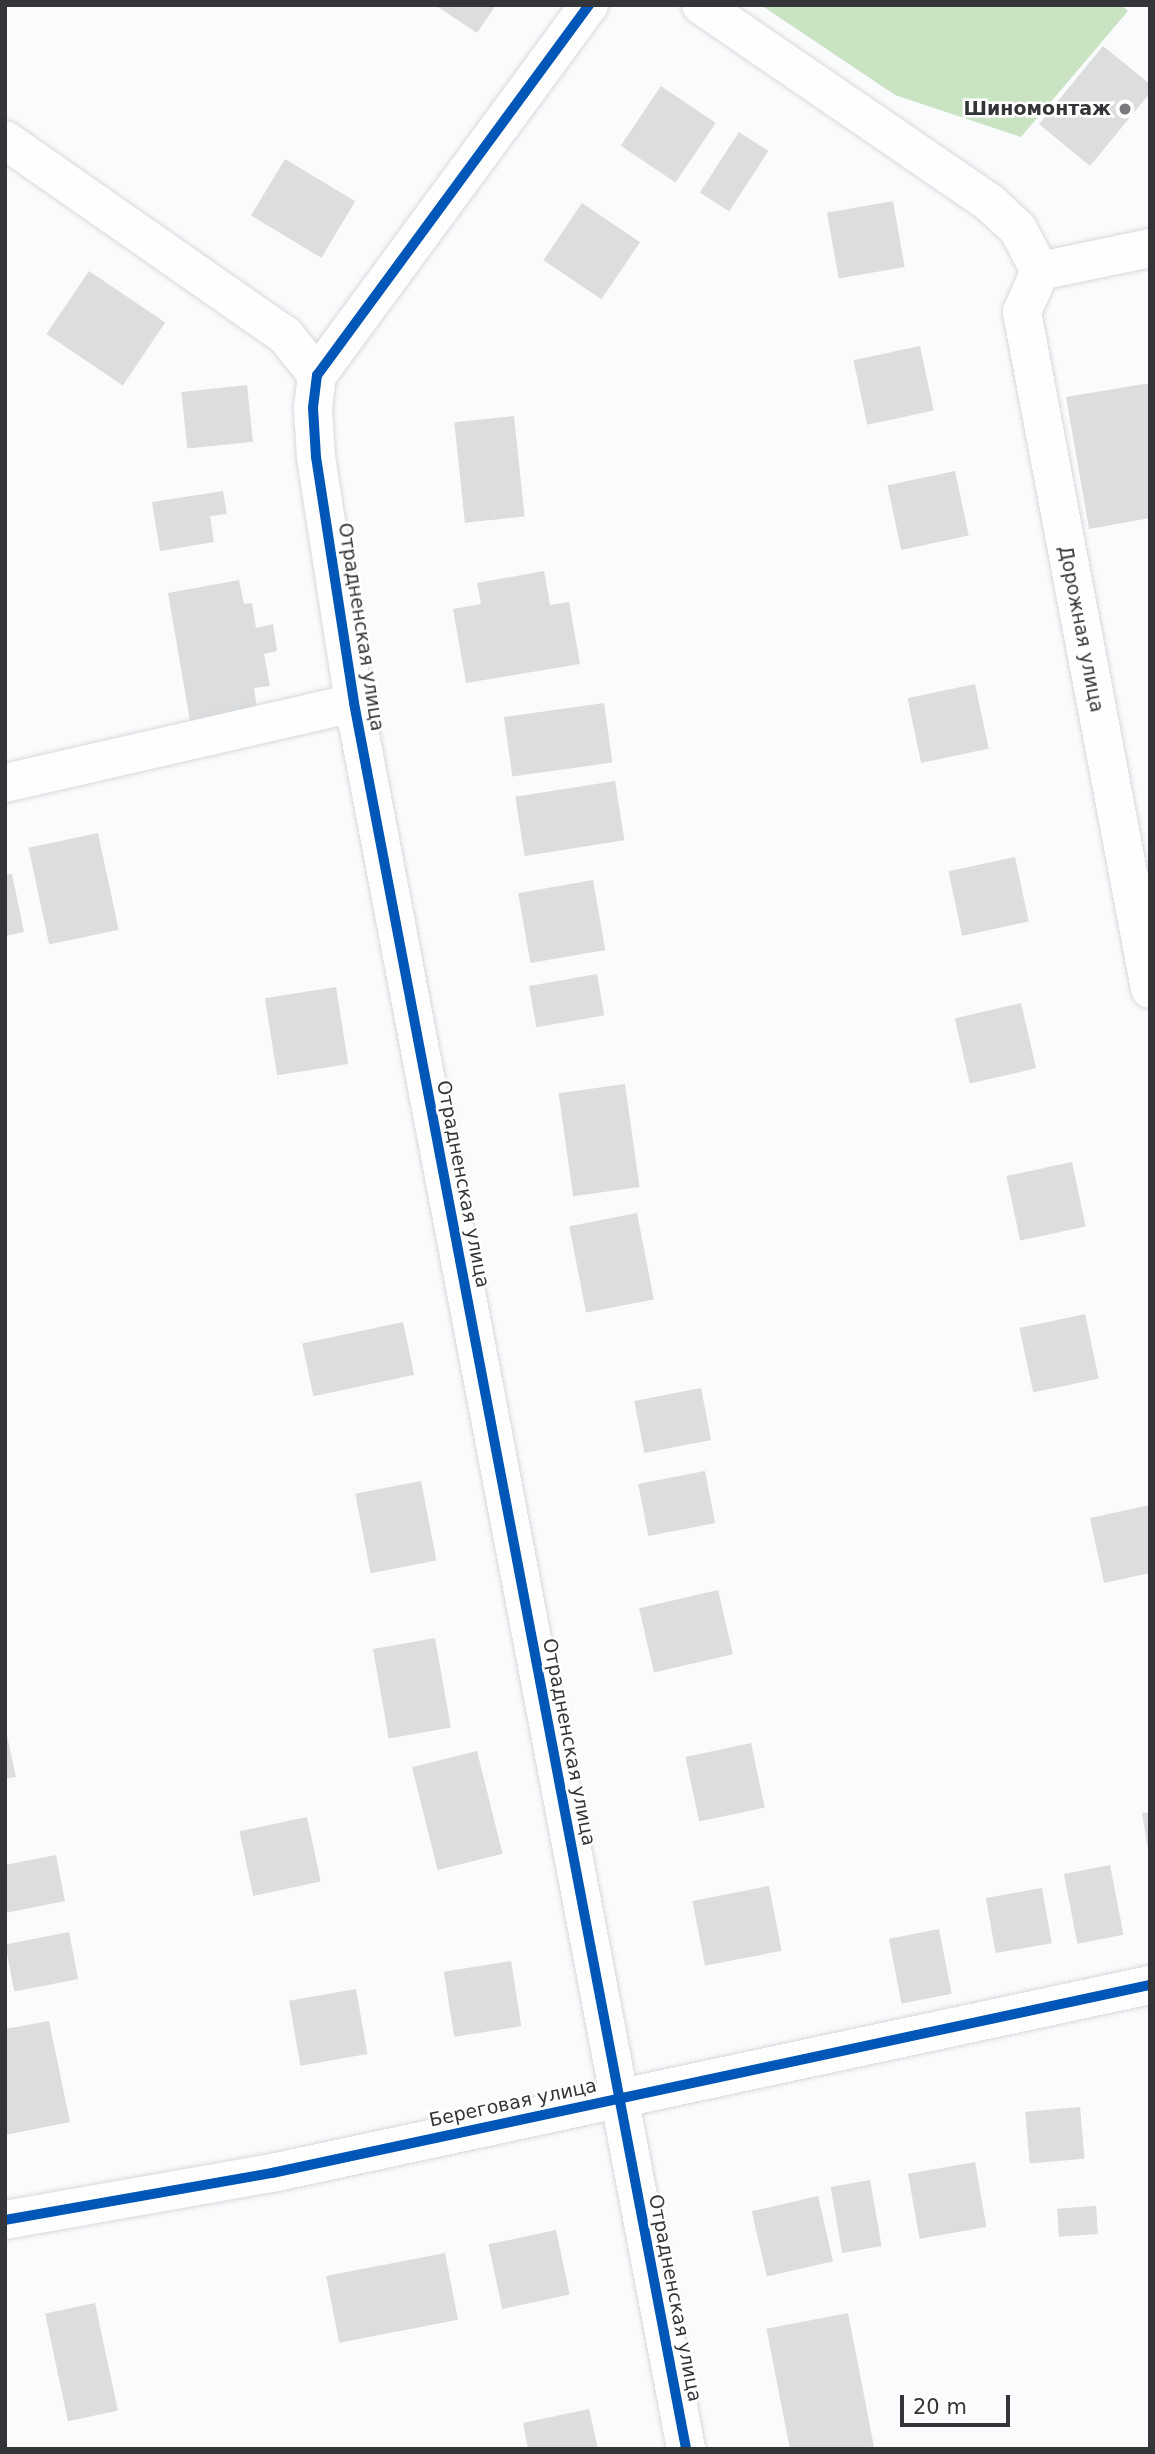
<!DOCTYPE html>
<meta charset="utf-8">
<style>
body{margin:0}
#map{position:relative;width:1155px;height:2454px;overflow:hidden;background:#fafbfd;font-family:"DejaVu Sans",sans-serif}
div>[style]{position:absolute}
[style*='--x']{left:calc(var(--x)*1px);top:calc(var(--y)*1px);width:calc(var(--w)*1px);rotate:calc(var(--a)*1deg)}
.forest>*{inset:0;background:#cae3c2}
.building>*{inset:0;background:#dbdddf;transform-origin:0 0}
.roads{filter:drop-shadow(0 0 2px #d7d9db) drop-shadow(0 0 2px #d7d9db)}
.street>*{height:38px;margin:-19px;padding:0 19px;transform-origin:19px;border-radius:19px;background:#fefeff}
.cycleway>*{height:10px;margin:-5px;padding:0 5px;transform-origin:5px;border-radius:5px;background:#0057b8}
.dots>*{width:19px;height:19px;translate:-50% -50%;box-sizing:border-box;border:4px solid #fff;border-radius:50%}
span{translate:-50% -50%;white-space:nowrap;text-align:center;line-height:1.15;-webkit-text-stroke:5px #fff;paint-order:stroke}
.poi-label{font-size:19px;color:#333538;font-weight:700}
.right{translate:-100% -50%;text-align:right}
.street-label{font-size:19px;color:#333538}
.frame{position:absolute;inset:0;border:7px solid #333538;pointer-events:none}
.scale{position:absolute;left:900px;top:2395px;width:110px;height:32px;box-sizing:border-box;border:4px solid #333538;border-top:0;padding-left:9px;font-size:21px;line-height:24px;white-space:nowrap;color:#333538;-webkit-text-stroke:5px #fff;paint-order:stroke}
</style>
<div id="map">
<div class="forest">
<i style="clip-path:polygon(761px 5px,1121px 5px,1128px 11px,1021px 137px,895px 95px)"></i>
</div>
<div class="building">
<i style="clip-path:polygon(435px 5px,496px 5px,477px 33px)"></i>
<i style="clip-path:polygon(1103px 46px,1150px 84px,1150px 93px,1090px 166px,1039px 124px)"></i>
<i style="left:661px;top:86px;width:66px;height:72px;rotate:34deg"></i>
<i style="left:739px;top:132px;width:35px;height:72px;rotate:33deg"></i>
<i style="left:285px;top:159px;width:82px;height:66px;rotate:31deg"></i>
<i style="left:893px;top:201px;width:67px;height:67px;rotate:80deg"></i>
<i style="left:582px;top:203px;width:70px;height:69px;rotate:34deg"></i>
<i style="left:89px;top:271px;width:92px;height:76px;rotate:34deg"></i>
<i style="left:920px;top:346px;width:66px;height:68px;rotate:78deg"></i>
<i style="clip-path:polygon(1150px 383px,1150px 518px,1089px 529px,1066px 397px)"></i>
<i style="left:247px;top:385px;width:57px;height:66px;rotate:84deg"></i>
<i style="left:514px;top:416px;width:101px;height:60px;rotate:84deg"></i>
<i style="left:955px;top:471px;width:66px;height:69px;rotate:78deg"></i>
<i style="clip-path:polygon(223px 491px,227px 514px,210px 516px,214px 542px,160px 551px,152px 502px)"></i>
<i style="clip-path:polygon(544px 571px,550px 605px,569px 602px,580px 664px,466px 683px,453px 609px,481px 604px,477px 583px)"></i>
<i style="clip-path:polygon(239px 580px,244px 604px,252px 603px,256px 628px,273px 624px,277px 651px,264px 654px,270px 686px,254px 688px,257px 709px,190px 721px,168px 593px)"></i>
<i style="left:975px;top:684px;width:66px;height:69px;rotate:78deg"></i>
<i style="left:604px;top:703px;width:60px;height:101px;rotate:82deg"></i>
<i style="left:615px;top:781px;width:60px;height:101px;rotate:81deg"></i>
<i style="left:98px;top:833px;width:99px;height:71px;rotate:78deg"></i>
<i style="left:1015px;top:857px;width:66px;height:68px;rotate:78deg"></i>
<i style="clip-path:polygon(12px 874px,24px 932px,5px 936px,5px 875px)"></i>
<i style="left:593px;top:880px;width:71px;height:76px;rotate:80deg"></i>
<i style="left:597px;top:974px;width:42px;height:69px;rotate:80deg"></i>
<i style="left:336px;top:987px;width:78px;height:72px;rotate:81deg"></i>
<i style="left:1021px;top:1003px;width:67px;height:68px;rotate:77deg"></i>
<i style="left:625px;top:1084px;width:104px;height:67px;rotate:82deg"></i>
<i style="left:1072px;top:1162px;width:66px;height:67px;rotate:78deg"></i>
<i style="left:637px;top:1213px;width:88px;height:69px;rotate:79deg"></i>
<i style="left:1085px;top:1314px;width:66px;height:67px;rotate:78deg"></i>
<i style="left:403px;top:1322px;width:54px;height:103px;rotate:78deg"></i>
<i style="left:701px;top:1388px;width:53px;height:68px;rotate:79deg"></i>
<i style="left:705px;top:1471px;width:53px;height:68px;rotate:79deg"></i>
<i style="left:421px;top:1481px;width:81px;height:67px;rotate:79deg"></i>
<i style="clip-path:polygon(1150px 1505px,1150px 1573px,1104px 1583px,1090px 1518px)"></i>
<i style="left:718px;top:1590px;width:66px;height:81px;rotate:77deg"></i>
<i style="left:435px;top:1638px;width:91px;height:63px;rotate:80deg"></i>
<i style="clip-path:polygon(6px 1731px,16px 1777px,5px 1779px,5px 1732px)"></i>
<i style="left:751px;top:1743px;width:66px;height:67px;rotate:78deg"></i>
<i style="left:477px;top:1751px;width:106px;height:67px;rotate:76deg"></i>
<i style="clip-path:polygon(1150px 1812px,1150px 1850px,1148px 1850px,1142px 1813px)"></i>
<i style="left:307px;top:1817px;width:66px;height:69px;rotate:78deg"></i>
<i style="clip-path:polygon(56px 1855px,65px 1901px,5px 1913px,5px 1865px)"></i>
<i style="left:1110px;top:1865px;width:71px;height:47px;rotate:79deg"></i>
<i style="left:769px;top:1886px;width:66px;height:78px;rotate:79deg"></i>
<i style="left:1042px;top:1888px;width:56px;height:57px;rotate:80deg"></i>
<i style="left:939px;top:1929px;width:66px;height:51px;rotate:79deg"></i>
<i style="left:69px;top:1932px;width:48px;height:65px;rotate:79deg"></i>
<i style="left:511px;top:1961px;width:66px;height:68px;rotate:81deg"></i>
<i style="left:356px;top:1989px;width:66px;height:68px;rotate:80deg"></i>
<i style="clip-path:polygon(49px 2021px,70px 2122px,5px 2135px,5px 2029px)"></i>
<i style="left:1080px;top:2107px;width:52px;height:55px;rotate:85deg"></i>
<i style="left:975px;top:2162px;width:66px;height:68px;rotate:80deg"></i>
<i style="left:870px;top:2180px;width:67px;height:40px;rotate:80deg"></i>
<i style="left:818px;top:2196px;width:67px;height:68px;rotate:77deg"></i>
<i style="left:1096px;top:2206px;width:28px;height:39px;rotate:86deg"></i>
<i style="left:556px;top:2230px;width:66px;height:69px;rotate:78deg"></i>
<i style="left:445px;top:2253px;width:68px;height:121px;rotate:79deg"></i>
<i style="left:95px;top:2303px;width:110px;height:51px;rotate:78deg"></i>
<i style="left:848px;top:2313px;width:136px;height:83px;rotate:79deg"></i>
<i style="clip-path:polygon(589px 2409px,598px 2449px,528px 2449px,523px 2423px)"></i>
</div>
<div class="roads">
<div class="street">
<i style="--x:589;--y:5;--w:459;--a:126.3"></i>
<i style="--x:317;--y:375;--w:33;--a:97"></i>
<i style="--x:313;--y:408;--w:49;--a:86.5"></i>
<i style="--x:316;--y:457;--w:249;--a:81.2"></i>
<i style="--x:354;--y:703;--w:1777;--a:79.23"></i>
<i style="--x:701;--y:5;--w:350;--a:34.4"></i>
<i style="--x:990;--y:203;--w:38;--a:43"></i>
<i style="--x:1018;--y:229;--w:47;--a:62.4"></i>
<i style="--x:1040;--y:271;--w:112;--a:-11.8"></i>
<i style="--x:5;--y:140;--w:341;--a:34.9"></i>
<i style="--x:285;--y:335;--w:51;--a:51.3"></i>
<i style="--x:1040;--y:271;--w:45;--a:113.7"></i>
<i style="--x:1022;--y:312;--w:689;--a:79.29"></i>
<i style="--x:5;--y:783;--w:358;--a:-12.9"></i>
<i style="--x:5;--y:2220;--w:271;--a:-10"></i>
<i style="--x:272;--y:2173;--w:898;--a:-12.09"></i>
</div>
</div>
<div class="cycleway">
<i style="--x:589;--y:5;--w:459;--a:126.3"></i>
<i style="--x:317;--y:375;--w:33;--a:97"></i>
<i style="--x:313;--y:408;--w:49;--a:86.5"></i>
<i style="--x:316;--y:457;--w:249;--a:81.2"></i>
<i style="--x:354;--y:703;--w:1777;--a:79.23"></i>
<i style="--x:5;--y:2220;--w:271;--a:-10"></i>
<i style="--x:272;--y:2173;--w:898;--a:-12.09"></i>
</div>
<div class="dots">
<i style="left:1125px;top:109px;background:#797a7d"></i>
</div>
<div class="poi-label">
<span class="right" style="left:1111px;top:109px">Шиномонтаж</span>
</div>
<div class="street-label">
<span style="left:361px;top:627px;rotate:81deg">Отрадненская улица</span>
<span style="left:1081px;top:629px;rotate:79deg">Дорожная улица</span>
<span style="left:463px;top:1184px;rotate:79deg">Отрадненская улица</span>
<span style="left:569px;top:1742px;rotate:79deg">Отрадненская улица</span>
<span style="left:513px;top:2103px;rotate:-12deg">Береговая улица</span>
<span style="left:675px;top:2298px;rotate:79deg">Отрадненская улица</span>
</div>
<div class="frame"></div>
<div class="scale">20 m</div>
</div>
